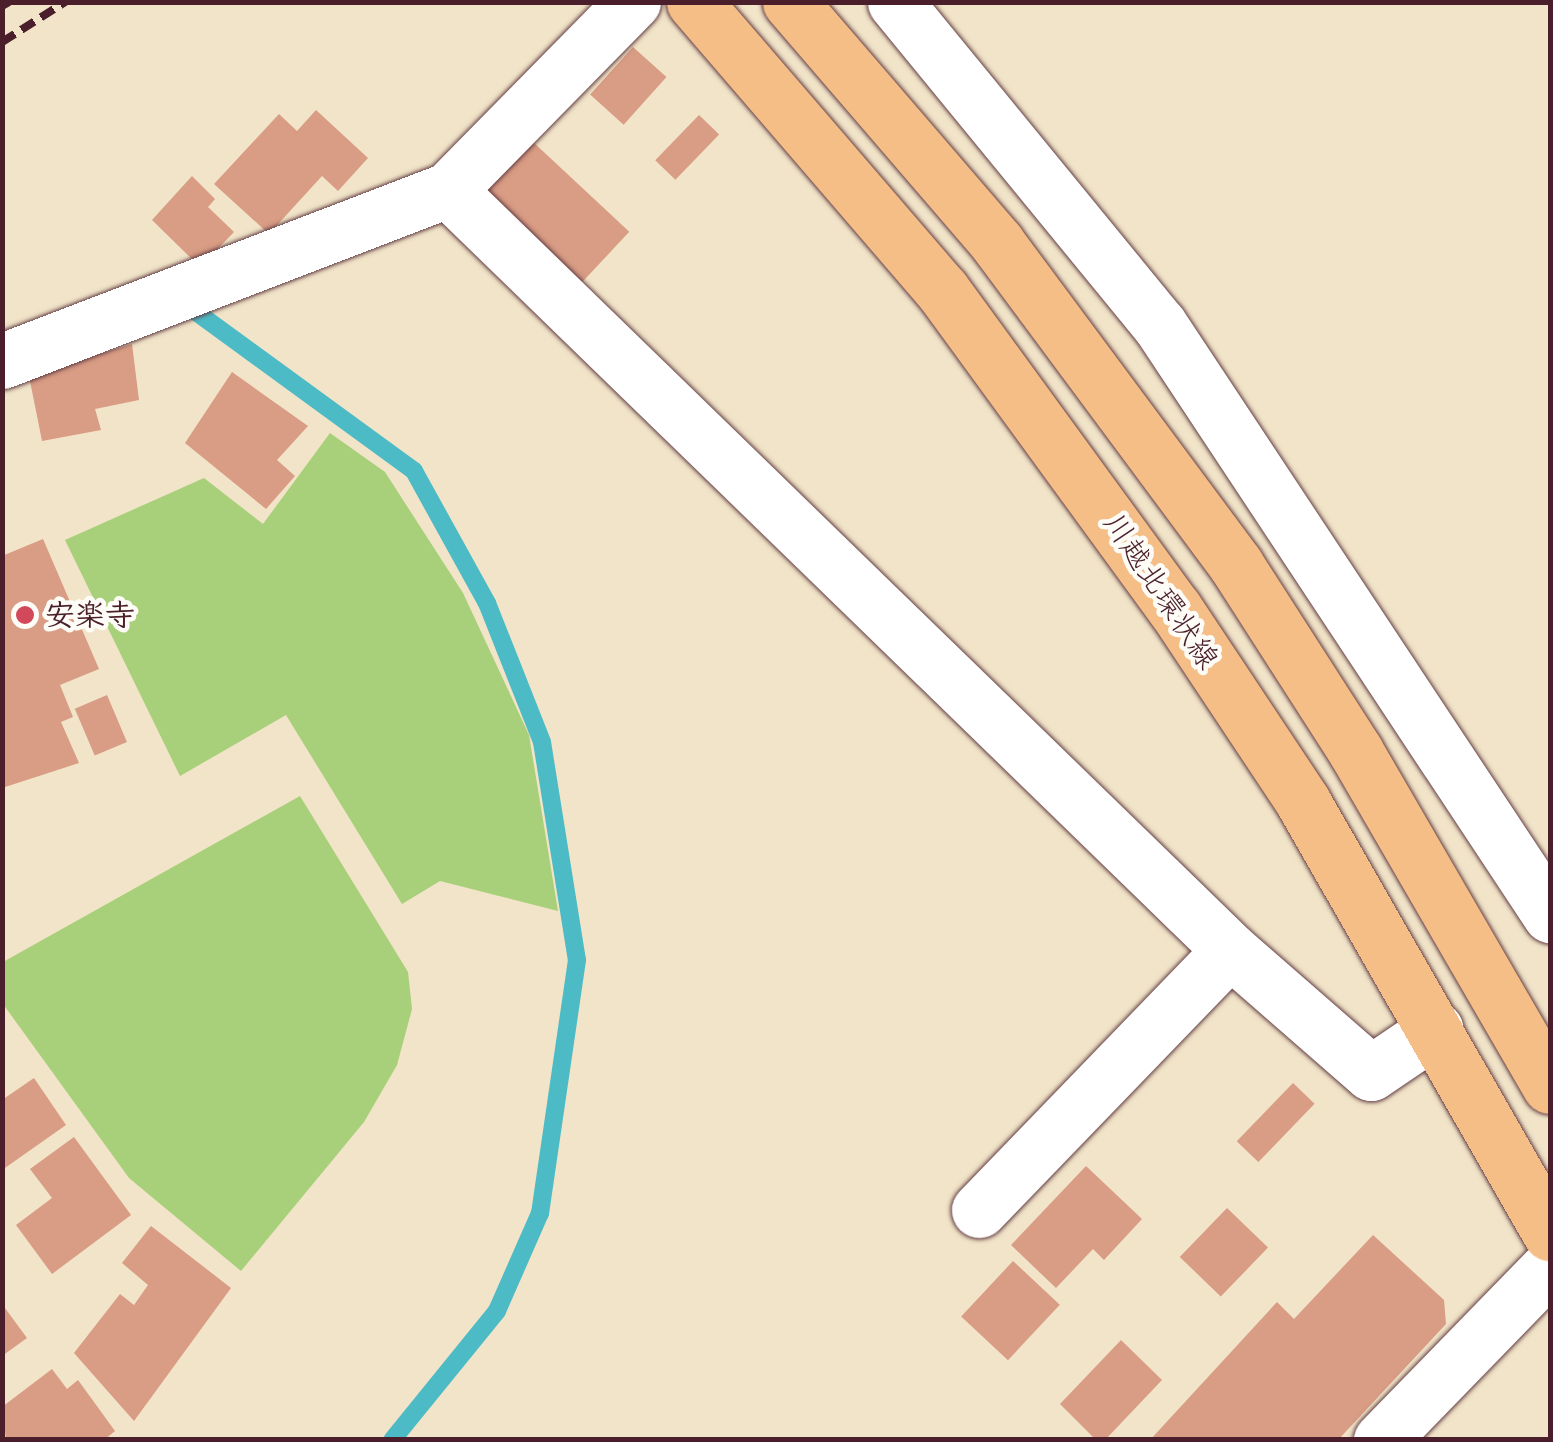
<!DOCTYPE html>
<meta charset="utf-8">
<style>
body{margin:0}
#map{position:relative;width:1553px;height:1442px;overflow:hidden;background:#f1e4c8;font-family:"Shantell Sans","Klee One",sans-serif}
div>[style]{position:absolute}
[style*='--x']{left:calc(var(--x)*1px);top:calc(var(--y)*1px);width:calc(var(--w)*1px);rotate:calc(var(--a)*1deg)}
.green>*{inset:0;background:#a8cf79}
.stream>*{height:18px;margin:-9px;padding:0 9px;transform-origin:9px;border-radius:9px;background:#4dbbc6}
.building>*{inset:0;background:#d99c84;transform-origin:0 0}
.roads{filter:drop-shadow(0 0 2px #633d43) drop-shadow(0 0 2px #633d43)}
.minor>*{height:55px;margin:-27.5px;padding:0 27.5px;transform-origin:27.5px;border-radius:27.5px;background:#fff}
.major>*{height:55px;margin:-27.5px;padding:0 27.5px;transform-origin:27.5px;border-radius:27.5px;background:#f6be87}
.rail>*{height:8px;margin-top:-4px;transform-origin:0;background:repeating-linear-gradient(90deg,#4a1f2b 0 15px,transparent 0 23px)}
.dots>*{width:28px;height:28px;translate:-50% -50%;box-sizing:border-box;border:5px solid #fdfcf7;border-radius:50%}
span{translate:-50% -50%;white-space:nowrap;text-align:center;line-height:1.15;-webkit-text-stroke:9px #fdfcf7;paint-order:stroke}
.street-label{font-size:30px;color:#4a1f2b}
.poi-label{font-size:30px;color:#4a1f2b;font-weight:700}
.left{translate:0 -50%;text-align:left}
.frame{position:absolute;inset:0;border:5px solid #4a1f2b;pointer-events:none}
</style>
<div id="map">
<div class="green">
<i style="clip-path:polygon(330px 433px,385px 472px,463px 593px,529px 735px,558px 911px,440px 881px,402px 904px,286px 715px,180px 776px,65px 540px,204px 478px,263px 524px)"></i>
<i style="clip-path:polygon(300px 796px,408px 972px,412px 1009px,397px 1065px,364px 1122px,241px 1271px,129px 1178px,3px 1004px,3px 962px)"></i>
</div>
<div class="stream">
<i style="--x:181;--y:308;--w:7;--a:-16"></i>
<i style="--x:188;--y:306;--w:280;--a:36.1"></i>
<i style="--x:414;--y:471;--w:151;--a:61.1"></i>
<i style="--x:487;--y:603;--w:149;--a:68.4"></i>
<i style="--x:542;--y:742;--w:221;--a:80.9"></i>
<i style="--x:577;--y:960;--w:256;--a:98.3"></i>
<i style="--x:540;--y:1213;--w:107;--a:113.7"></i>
<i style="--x:497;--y:1311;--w:166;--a:129.1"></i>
</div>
<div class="building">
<i style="left:633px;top:47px;width:45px;height:64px;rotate:42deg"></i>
<i style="clip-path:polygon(316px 110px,368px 158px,338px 191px,322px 176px,269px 234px,214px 184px,279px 114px,297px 131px)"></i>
<i style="left:699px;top:115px;width:28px;height:63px;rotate:44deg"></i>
<i style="left:532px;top:141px;width:133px;height:72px;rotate:43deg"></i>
<i style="clip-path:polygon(192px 176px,215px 199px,208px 207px,234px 232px,200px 267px,152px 220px)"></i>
<i style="clip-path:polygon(132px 344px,139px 400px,95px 409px,101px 430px,42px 441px,29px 376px)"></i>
<i style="clip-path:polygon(232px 372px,308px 426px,277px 460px,295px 476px,266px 509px,185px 443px)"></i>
<i style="clip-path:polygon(43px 539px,99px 669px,60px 685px,73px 717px,61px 722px,79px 763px,2px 788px,2px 556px)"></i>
<i style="left:107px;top:695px;width:51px;height:35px;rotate:67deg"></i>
<i style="clip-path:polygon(34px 1078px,66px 1125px,2px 1170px,2px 1100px)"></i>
<i style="left:1293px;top:1083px;width:30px;height:81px;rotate:44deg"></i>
<i style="clip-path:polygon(74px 1137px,131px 1215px,52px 1274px,16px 1225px,52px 1198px,30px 1169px)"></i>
<i style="clip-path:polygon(1086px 1166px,1142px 1219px,1104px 1260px,1093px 1249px,1056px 1288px,1011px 1245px)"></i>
<i style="left:1227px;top:1208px;width:57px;height:68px;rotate:44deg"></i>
<i style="clip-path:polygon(151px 1226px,231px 1288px,134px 1421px,74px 1353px,120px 1294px,134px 1305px,148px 1285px,122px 1263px)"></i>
<i style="clip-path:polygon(1373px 1235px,1444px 1300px,1446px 1324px,1338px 1440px,1150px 1440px,1277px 1302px,1294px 1319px)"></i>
<i style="left:1013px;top:1261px;width:64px;height:76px;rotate:43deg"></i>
<i style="clip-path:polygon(2px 1304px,27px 1338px,2px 1356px)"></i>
<i style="clip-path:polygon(1121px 1340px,1162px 1380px,1105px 1440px,1096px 1440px,1060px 1404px)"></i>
<i style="clip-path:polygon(52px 1369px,67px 1389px,78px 1380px,115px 1431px,104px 1440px,6px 1440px,2px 1407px)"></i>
</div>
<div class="roads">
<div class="minor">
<i style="--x:895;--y:2;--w:416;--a:50.7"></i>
<i style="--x:1159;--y:324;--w:709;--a:56.51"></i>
<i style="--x:448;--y:190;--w:1090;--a:44.18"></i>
<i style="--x:1230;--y:950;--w:187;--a:41.1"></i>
<i style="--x:1371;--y:1073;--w:78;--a:-34.1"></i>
<i style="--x:2;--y:361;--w:478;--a:-21"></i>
<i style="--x:448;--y:190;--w:264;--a:-45.5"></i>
<i style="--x:979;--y:1210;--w:361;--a:-46"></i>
<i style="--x:1381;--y:1440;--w:243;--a:-45.8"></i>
</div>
<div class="major">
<i style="--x:694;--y:2;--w:380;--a:49.3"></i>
<i style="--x:942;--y:290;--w:395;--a:53.9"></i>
<i style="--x:1175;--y:609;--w:232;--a:56.4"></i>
<i style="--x:1303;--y:802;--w:497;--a:60.2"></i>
<i style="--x:790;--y:2;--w:318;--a:49.3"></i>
<i style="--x:997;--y:243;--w:401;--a:53.4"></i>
<i style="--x:1236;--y:565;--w:222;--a:57.3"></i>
<i style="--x:1356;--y:752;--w:386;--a:59.9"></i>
</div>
</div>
<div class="rail">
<i style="--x:2;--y:6;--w:8;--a:-30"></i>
<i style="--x:2;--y:42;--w:75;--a:-32.4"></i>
</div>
<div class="dots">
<i style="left:25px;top:615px;background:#d1495b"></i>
</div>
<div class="street-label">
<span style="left:1161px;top:591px;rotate:56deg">川越北環状線</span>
</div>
<div class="poi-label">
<span class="left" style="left:45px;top:615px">安楽寺</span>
</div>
<div class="frame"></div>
</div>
